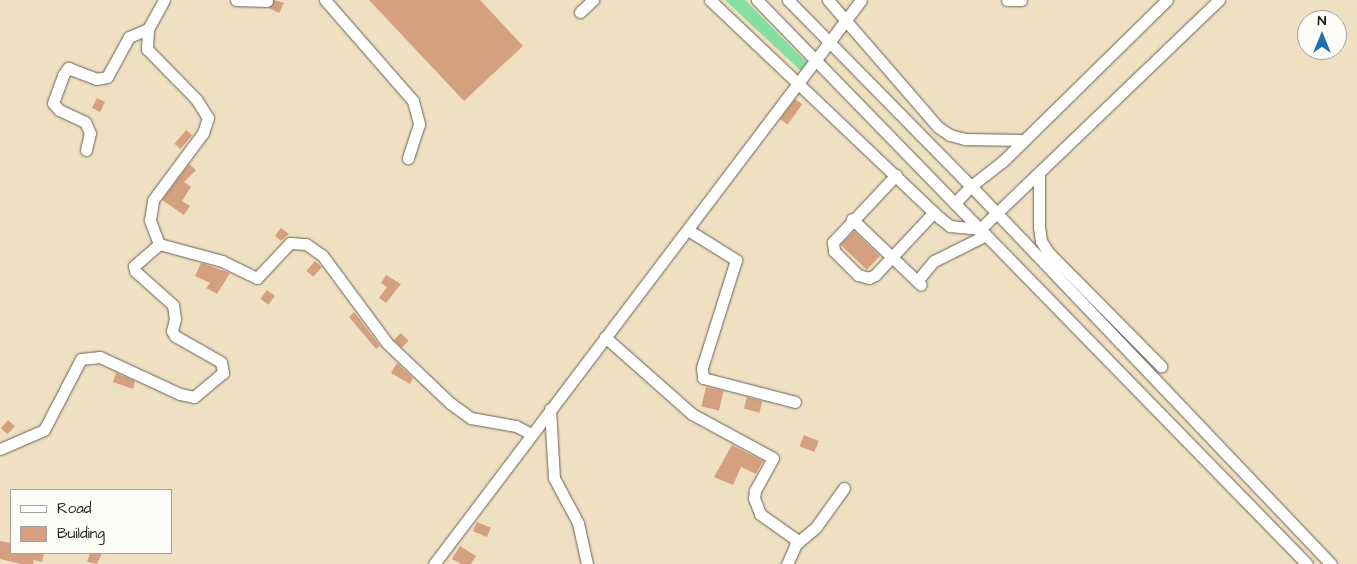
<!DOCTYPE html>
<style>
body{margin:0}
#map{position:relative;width:1357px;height:564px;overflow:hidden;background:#f0e0c2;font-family:"Architects Daughter",sans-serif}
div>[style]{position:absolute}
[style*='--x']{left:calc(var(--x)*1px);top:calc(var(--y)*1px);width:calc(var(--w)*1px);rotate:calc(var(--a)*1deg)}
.green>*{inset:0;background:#85dfa5}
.building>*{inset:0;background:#d5a080;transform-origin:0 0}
.roads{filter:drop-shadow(0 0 1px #666156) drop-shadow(0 0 1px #666156)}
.minor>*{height:11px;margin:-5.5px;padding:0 5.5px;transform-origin:5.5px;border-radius:5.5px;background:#fff}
span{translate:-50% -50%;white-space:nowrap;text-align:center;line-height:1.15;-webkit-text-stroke:4px #fdfcf7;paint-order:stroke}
.legend{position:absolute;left:10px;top:489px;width:162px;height:65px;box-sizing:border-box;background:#fdfcf7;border:1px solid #a3a29f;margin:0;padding:6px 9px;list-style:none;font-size:15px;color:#1c1c1c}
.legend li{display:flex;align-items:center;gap:10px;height:25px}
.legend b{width:25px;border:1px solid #a3a29f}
.north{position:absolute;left:1297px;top:10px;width:50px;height:50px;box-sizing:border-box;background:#fdfcf7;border:1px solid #a3a29f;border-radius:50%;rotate:0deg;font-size:14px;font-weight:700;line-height:20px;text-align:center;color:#1c1c1c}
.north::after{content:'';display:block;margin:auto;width:18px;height:22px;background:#1f6fb2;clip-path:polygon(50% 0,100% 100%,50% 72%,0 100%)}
</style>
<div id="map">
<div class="green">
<i style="clip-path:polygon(725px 0,745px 0,808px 64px,801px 71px)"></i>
</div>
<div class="building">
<i style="clip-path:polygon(274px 0,284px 3px,279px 13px,269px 8px)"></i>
<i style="clip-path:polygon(369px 0,480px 0,523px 46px,464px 101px)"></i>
<i style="left:97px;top:98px;width:9px;height:11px;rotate:27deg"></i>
<i style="left:795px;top:99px;width:9px;height:25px;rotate:36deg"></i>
<i style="left:186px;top:130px;width:8px;height:18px;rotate:40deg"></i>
<i style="clip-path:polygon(189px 164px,196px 170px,184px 182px,191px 187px,182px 201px,190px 206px,184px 215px,162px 200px)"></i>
<i style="clip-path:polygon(281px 228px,289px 234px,281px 241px,275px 236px)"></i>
<i style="left:854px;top:231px;width:36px;height:19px;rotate:44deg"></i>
<i style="left:315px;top:261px;width:9px;height:13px;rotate:41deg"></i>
<i style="clip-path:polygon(201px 263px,230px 273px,217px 294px,206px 288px,210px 283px,195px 276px)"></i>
<i style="clip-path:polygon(386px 275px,401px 284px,386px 303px,379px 298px,387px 287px,381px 283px)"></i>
<i style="left:267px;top:290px;width:10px;height:11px;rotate:37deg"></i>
<i style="clip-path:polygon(354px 312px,380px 346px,376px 349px,349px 317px)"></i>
<i style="left:401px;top:333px;width:11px;height:10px;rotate:45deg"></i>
<i style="clip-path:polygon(397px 363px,413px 378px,410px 384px,391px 373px)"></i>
<i style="clip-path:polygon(116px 373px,135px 381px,133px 389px,113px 382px)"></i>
<i style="left:706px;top:387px;width:18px;height:20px;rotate:13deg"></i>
<i style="left:747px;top:397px;width:16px;height:12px;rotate:15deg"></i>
<i style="left:8px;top:420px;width:9px;height:11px;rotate:41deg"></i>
<i style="left:804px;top:435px;width:16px;height:12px;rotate:22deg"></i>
<i style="clip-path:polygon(732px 445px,763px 461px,756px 474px,741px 467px,733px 485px,714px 477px)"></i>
<i style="left:477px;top:522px;width:15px;height:10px;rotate:23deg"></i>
<i style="clip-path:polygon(0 541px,11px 543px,11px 553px,44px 553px,42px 562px,34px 560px,33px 564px,21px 564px,0 559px)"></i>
<i style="clip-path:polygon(460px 546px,476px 556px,471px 564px,461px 564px,452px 559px)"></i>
<i style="clip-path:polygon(90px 553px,102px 553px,97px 564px,87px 562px)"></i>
</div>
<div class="roads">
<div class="minor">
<i style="--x:236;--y:0;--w:31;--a:2"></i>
<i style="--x:325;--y:0;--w:134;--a:48.9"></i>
<i style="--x:413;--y:101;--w:24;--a:75"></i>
<i style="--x:419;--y:124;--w:36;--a:108"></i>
<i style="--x:710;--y:0;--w:317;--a:43.5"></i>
<i style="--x:940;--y:218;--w:13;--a:39"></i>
<i style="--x:950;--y:226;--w:30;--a:6"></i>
<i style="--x:980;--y:229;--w:468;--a:45.7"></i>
<i style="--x:757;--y:0;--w:320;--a:45.8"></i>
<i style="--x:980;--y:229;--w:331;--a:-43.8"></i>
<i style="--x:788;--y:0;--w:261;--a:45.5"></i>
<i style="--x:971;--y:186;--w:39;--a:-38"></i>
<i style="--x:1002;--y:162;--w:231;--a:-44.5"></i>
<i style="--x:828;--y:0;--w:168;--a:49.1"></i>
<i style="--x:938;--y:127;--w:14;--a:34"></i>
<i style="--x:950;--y:135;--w:16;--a:15"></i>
<i style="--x:965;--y:139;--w:58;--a:1"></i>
<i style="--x:1007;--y:0;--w:14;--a:0"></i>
<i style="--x:580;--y:12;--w:18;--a:-43"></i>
<i style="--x:86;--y:150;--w:17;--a:-77"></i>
<i style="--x:90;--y:133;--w:12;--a:-114"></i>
<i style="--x:85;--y:122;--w:29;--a:-155"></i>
<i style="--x:59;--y:110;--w:9;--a:-131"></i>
<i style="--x:53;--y:103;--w:30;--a:-70"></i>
<i style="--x:63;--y:75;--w:9;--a:-54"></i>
<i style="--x:68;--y:68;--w:30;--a:21"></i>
<i style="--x:96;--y:79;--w:11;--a:-10"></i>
<i style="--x:107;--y:77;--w:46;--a:-61.2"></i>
<i style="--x:129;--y:37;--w:21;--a:-23"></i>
<i style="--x:1039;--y:173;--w:54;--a:90"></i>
<i style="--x:1039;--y:227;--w:14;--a:82"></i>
<i style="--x:1041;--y:241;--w:13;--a:58"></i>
<i style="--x:1048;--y:252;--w:161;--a:45.3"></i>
<i style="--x:896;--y:175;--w:92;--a:133.2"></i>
<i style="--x:833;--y:242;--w:9;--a:84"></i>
<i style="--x:834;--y:251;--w:34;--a:45"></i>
<i style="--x:858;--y:275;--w:11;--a:15"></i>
<i style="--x:869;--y:278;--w:7;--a:-27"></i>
<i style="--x:875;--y:275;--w:86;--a:-46.9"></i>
<i style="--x:955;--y:203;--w:23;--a:-47"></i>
<i style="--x:971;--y:186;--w:522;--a:46.4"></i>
<i style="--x:852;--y:219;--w:95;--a:43.7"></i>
<i style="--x:688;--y:230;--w:57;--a:32"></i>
<i style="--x:736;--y:260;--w:113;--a:107.5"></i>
<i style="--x:702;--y:368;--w:10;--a:84"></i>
<i style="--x:703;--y:378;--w:95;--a:14.6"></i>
<i style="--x:159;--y:244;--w:65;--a:15.1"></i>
<i style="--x:222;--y:261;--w:39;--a:26"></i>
<i style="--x:257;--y:278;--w:48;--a:-46.7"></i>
<i style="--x:290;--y:243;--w:16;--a:4"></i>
<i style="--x:306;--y:244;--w:19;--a:35"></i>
<i style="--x:322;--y:255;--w:109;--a:53.5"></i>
<i style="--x:387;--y:343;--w:87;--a:43.6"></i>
<i style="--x:450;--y:403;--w:26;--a:36"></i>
<i style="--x:471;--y:418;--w:46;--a:10.1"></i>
<i style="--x:516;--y:426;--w:17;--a:28"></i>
<i style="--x:917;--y:281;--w:26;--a:-50"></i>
<i style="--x:934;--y:261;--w:58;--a:-26.6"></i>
<i style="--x:605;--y:337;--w:116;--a:41.5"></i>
<i style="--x:692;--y:414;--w:92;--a:28.5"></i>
<i style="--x:773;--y:458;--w:38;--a:119"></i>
<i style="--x:755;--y:491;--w:7;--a:98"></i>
<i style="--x:754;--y:498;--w:17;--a:69"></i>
<i style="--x:760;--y:514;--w:42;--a:35.2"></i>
<i style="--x:794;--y:538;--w:6;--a:72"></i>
<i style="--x:796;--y:544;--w:22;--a:114"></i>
<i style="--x:550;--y:409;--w:69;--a:86.7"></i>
<i style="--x:554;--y:478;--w:51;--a:61.9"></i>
<i style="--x:578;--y:523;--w:42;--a:77.6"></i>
<i style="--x:0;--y:449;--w:48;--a:-23.4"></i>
<i style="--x:44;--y:430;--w:80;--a:-62.5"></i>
<i style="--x:81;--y:359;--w:19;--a:-6"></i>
<i style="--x:100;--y:357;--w:88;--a:24.8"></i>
<i style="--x:180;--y:394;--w:14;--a:12"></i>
<i style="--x:194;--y:397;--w:38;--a:-40"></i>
<i style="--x:223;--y:373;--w:11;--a:-100"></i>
<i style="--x:221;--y:362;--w:53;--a:-150.5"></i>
<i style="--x:175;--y:336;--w:6;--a:-121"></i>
<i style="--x:172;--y:331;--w:12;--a:-76"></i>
<i style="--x:175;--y:319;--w:14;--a:-98"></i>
<i style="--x:173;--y:305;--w:51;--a:-138.2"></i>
<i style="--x:135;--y:271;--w:5;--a:-101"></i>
<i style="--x:134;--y:266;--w:33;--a:-41"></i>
<i style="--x:159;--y:244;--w:26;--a:-111"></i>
<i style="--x:150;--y:220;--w:20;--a:-81"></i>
<i style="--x:153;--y:200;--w:84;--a:-53.3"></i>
<i style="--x:203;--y:133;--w:16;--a:-72"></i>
<i style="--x:208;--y:118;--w:22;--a:-122"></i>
<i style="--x:196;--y:99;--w:70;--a:-134.4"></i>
<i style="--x:147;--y:49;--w:20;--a:-87"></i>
<i style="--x:148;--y:29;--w:33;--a:-61"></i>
<i style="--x:796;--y:544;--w:26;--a:-40"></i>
<i style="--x:816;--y:527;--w:48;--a:-54.3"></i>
<i style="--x:434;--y:564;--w:707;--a:-52.87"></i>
</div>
</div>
<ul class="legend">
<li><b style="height:6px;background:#fff"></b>Road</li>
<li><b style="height:14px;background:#d5a080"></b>Building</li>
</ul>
<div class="north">N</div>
</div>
